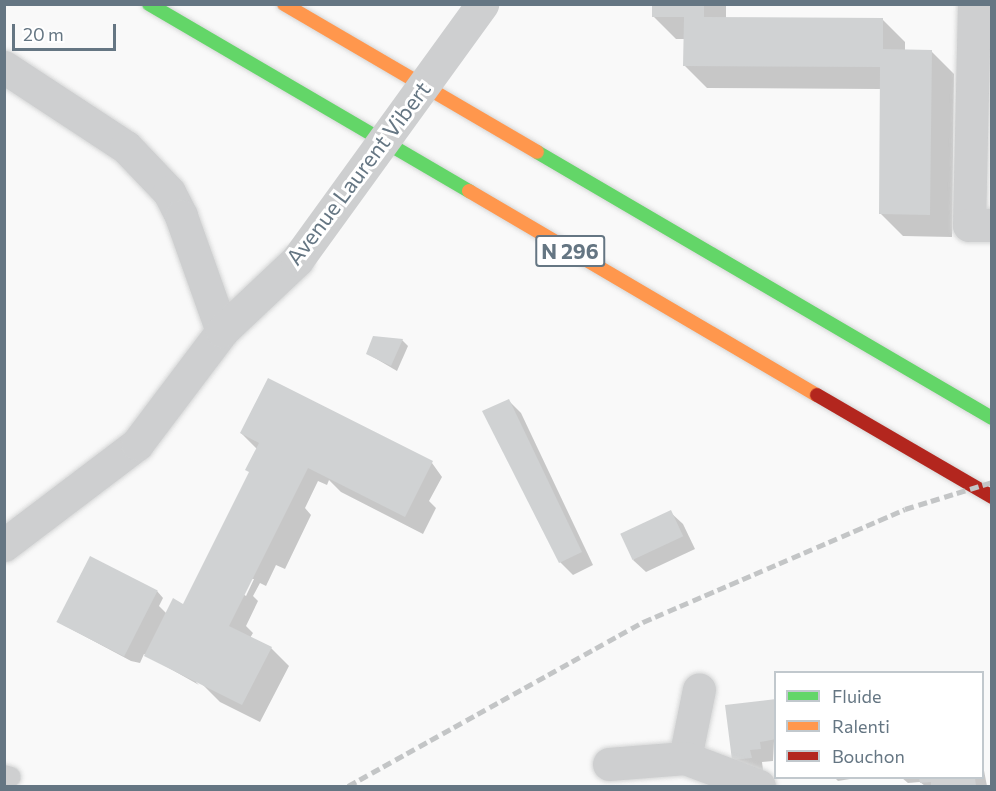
<!DOCTYPE html>
<style>
body{margin:0}
#map{position:relative;width:996px;height:791px;overflow:hidden;background:#f9f9f9;font-family:Commissioner,sans-serif}
div>[style]{position:absolute}
[style*='--x']{left:calc(var(--x)*1px);top:calc(var(--y)*1px);width:calc(var(--w)*1px);rotate:calc(var(--a)*1deg)}
.shadow>*{inset:0;background:#0003}
.building>*{inset:0;background:#d0d2d3;transform-origin:0 0}
.roads{filter:drop-shadow(0 0 2px #d5d6d6) drop-shadow(0 0 2px #d5d6d6)}
.lane>*{height:20px;margin:-10px;padding:0 10px;transform-origin:10px;border-radius:10px;background:#cecfd0}
.street>*{height:33px;margin:-16.5px;padding:0 16.5px;transform-origin:16.5px;border-radius:16.5px;background:#cecfd0}
.fast>*{height:14px;margin:-7px;padding:0 7px;transform-origin:7px;border-radius:7px;background:#63d668}
.slow>*{height:14px;margin:-7px;padding:0 7px;transform-origin:7px;border-radius:7px;background:#ff974d}
.jam>*{height:14px;margin:-7px;padding:0 7px;transform-origin:7px;border-radius:7px;background:#b3261e}
.rail>*{height:4.5px;margin-top:-2.25px;transform-origin:0;background:repeating-linear-gradient(90deg,#c3c5c6 0 9px,transparent 0 13.5px)}
.street-bridge>*{height:33px;margin:-16.5px;padding:0 16.5px;transform-origin:16.5px;border-radius:16.5px;background:#cecfd0}
span{translate:-50% -50%;white-space:nowrap;text-align:center;line-height:1.15;-webkit-text-stroke:6px #fff;paint-order:stroke}
.shield-label span{padding:2px 4px;background:#fff;border:2px solid;border-radius:4px;-webkit-text-stroke-width:0}
.shield-label{font-size:21px;color:#657683;font-weight:700}
.street-label{font-size:22px;color:#657683}
.frame{position:absolute;inset:0;border:6px solid #657683;pointer-events:none}
.legend{position:absolute;left:774px;top:671px;width:210px;height:108px;box-sizing:border-box;background:#fff;border:2px solid #c1c8cd;margin:0;padding:8px 10px;list-style:none;font-size:18px;color:#657683}
.legend li{display:flex;align-items:center;gap:12px;height:30px}
.legend b{width:30px;border:2px solid #c1c8cd}
.scale{position:absolute;left:12px;top:24px;width:104px;height:27px;box-sizing:border-box;border:3px solid #657683;border-top:0;padding-left:8px;font-size:18px;line-height:21px;white-space:nowrap;color:#657683;-webkit-text-stroke:4px #fff;paint-order:stroke}
</style>
<div id="map">
<div class="shadow">
<i style="clip-path:polygon(653px 4px,726px 4px,726px 18px,882px 19px,905px 42px,905px 51px,931px 51px,954px 74px,952px 237px,903px 236px,880px 213px,881px 89px,707px 88px,685px 66px,685px 39px,676px 39px,653px 16px)"></i>
<i style="clip-path:polygon(402px 340px,408px 346px,397px 371px,368px 354px)"></i>
<i style="clip-path:polygon(508px 400px,521px 413px,593px 565px,573px 575px,560px 562px)"></i>
<i style="clip-path:polygon(evenodd,241px 433px,432px 463px,442px 477px,429px 501px,436px 508px,423px 534px,341px 492px,329px 480px,327px 485px,318px 481px,305px 508px,311px 515px,285px 569px,276px 565px,266px 586px,260px 583px,253px 596px,258px 601px,246px 626px,253px 633px,250px 638px,271px 648px,289px 666px,260px 722px,220px 702px,200px 682px,196px 682px,199px 685px,144px 654px,140px 663px,131px 661px,58px 622px,157px 591px,163px 598px,159px 606px,167px 614px,184px 606px,250px 472px,257px 449px,241px 433px,251px 579px,254px 579px,246px 596px,243px 594px,251px 579px)"></i>
<i style="clip-path:polygon(670px 512px,683px 524px,695px 549px,646px 572px,633px 560px)"></i>
<i style="clip-path:polygon(776px 701px,773px 761px,762px 762px,763px 770px,746px 772px,733px 759px)"></i>
<i style="clip-path:polygon(982px 760px,987px 786px,925px 786px,920px 782px,908px 783px,902px 778px,982px 778px)"></i>
<i style="clip-path:polygon(835px 778px,856px 778px,838px 781px)"></i>
</div>
<div class="building">
<i style="clip-path:polygon(652px 4px,704px 4px,704px 17px,883px 18px,883px 49px,932px 50px,930px 215px,879px 214px,880px 67px,683px 66px,684px 17px,652px 17px)"></i>
<i style="clip-path:polygon(373px 336px,403px 339px,391px 366px,366px 354px)"></i>
<i style="clip-path:polygon(268px 378px,433px 461px,405px 517px,308px 468px,229px 626px,272px 647px,242px 705px,144px 656px,173px 598px,183px 604px,249px 472px,245px 470px,259px 443px,240px 433px)"></i>
<i style="clip-path:polygon(509px 399px,582px 552px,559px 563px,482px 411px)"></i>
<i style="left:671px;top:510px;width:29px;height:56px;rotate:65deg"></i>
<i style="left:90px;top:556px;width:76px;height:74px;rotate:27deg"></i>
<i style="clip-path:polygon(776px 699px,776px 739px,760px 742px,761px 749px,750px 750px,752px 758px,732px 760px,725px 705px)"></i>
<i style="clip-path:polygon(919px 778px,975px 778px,976px 786px,931px 786px,931px 782px,920px 783px)"></i>
</div>
<div class="roads">
<div class="lane">
<i style="--x:4;--y:775;--w:7;--a:16"></i>
</div>
<div class="street">
<i style="--x:974;--y:4;--w:221;--a:91.3"></i>
<i style="--x:969;--y:225;--w:23;--a:0"></i>
<i style="--x:4;--y:67;--w:146;--a:33.3"></i>
<i style="--x:126;--y:147;--w:62;--a:46.3"></i>
<i style="--x:169;--y:192;--w:27;--a:63"></i>
<i style="--x:181;--y:216;--w:122;--a:70.4"></i>
<i style="--x:4;--y:545;--w:167;--a:-37.2"></i>
<i style="--x:137;--y:444;--w:141;--a:-53"></i>
<i style="--x:222;--y:331;--w:103;--a:-43.4"></i>
<i style="--x:685;--y:758;--w:70;--a:-78.5"></i>
<i style="--x:609;--y:764;--w:76;--a:-4.5"></i>
<i style="--x:685;--y:758;--w:79;--a:20.7"></i>
</div>
<div class="fast">
<i style="--x:149;--y:4;--w:371;--a:30.3"></i>
<i style="--x:537;--y:152;--w:527;--a:30.31"></i>
</div>
<div class="slow">
<i style="--x:284;--y:4;--w:293;--a:30.3"></i>
<i style="--x:469;--y:191;--w:403;--a:30.4"></i>
</div>
<div class="jam">
<i style="--x:817;--y:395;--w:203;--a:30.2"></i>
</div>
</div>
<div class="rail">
<i style="--x:348;--y:786;--w:338;--a:-29.1"></i>
<i style="--x:643;--y:622;--w:285;--a:-23.3"></i>
<i style="--x:905;--y:509;--w:91;--a:-17.2"></i>
</div>
<div class="street-bridge">
<i style="--x:297;--y:260;--w:316;--a:-54.1"></i>
</div>
<div class="shield-label">
<span style="left:570px;top:251px">N 296</span>
</div>
<div class="street-label">
<span style="left:358px;top:173px;rotate:-53deg">Avenue Laurent Vibert</span>
</div>
<div class="frame"></div>
<ul class="legend">
<li><b style="height:8px;background:#63d668"></b>Fluide</li>
<li><b style="height:8px;background:#ff974d"></b>Ralenti</li>
<li><b style="height:8px;background:#b3261e"></b>Bouchon</li>
</ul>
<div class="scale">20 m</div>
</div>
